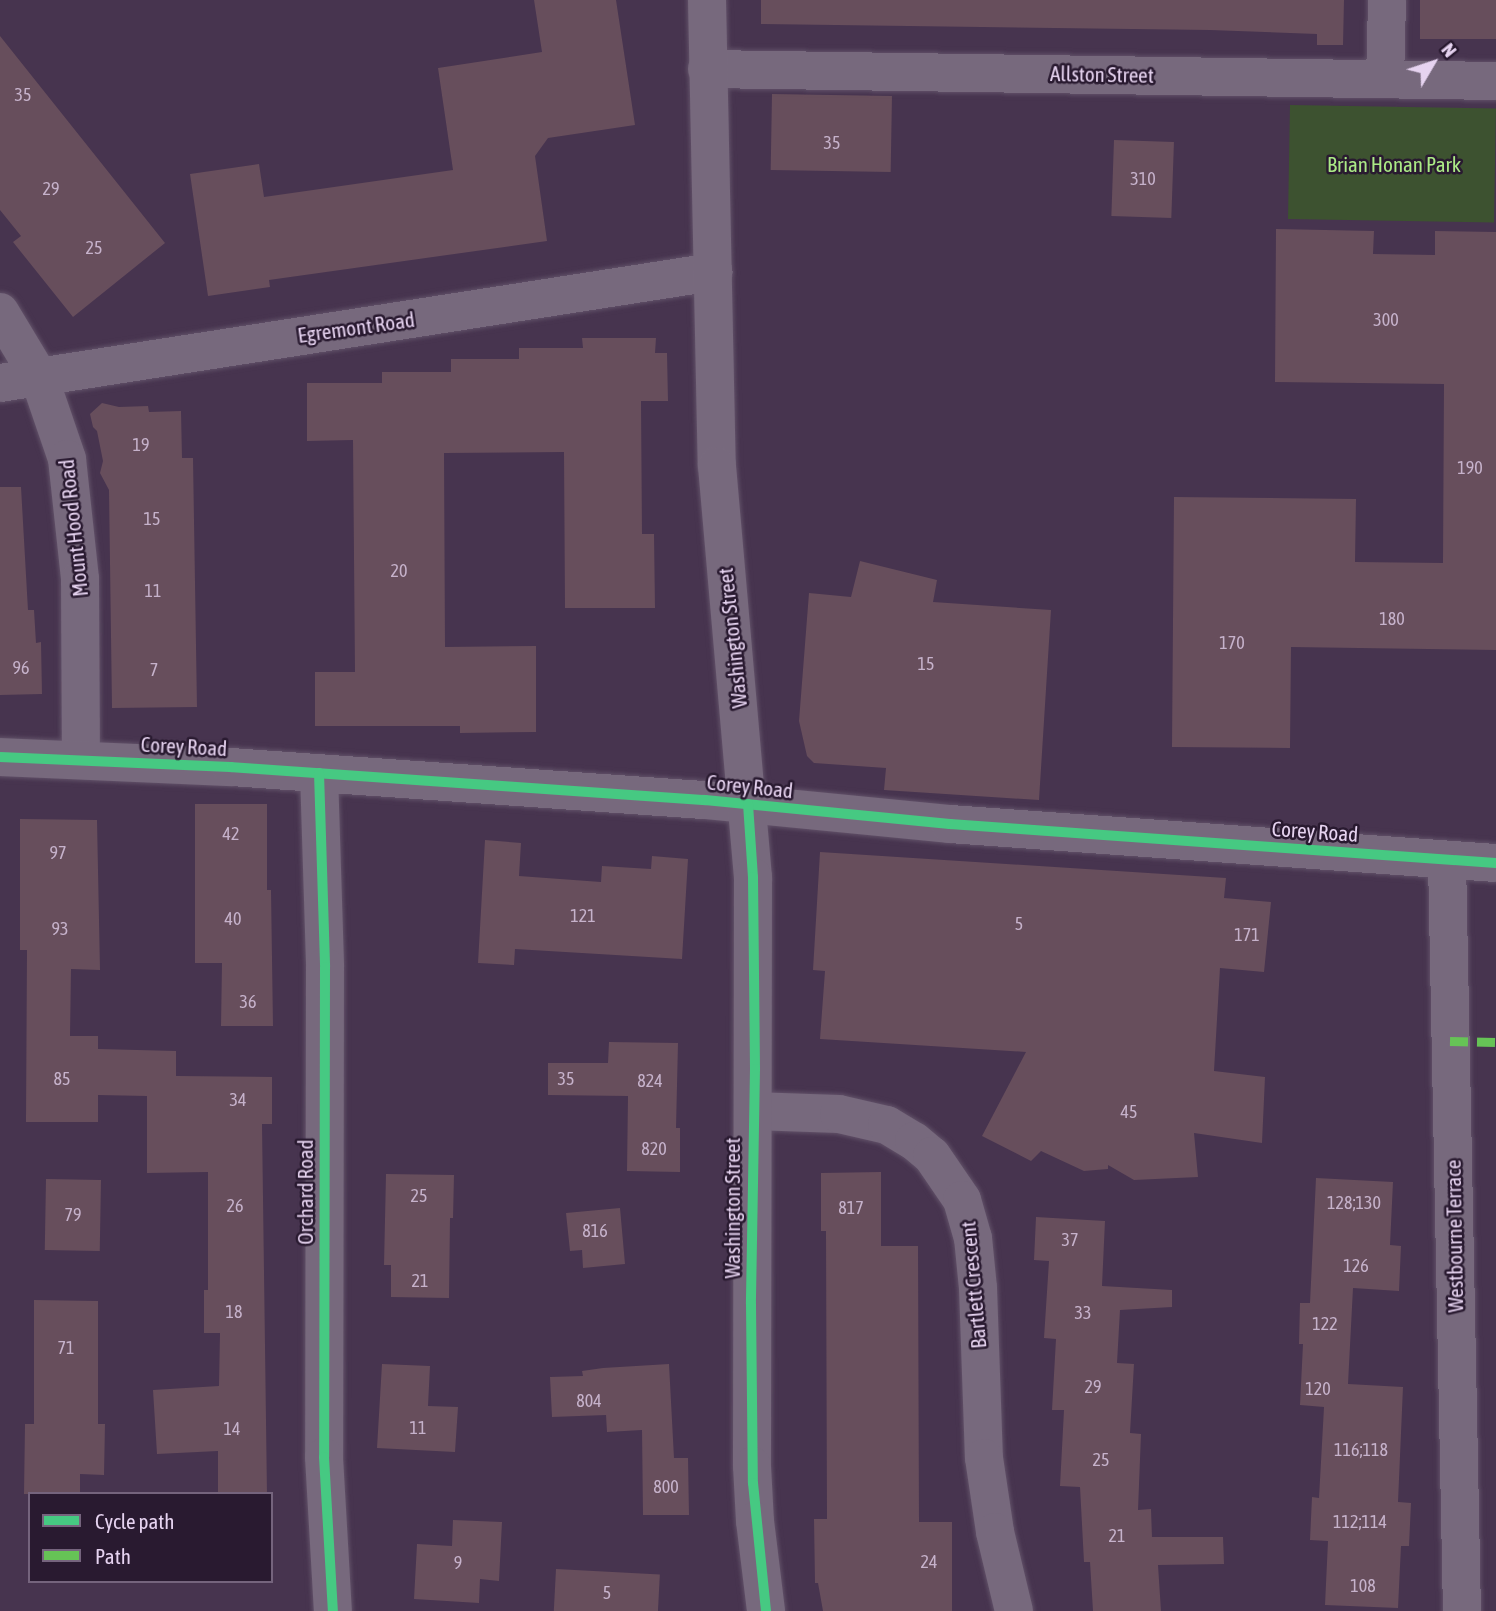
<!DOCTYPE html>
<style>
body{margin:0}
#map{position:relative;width:1496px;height:1611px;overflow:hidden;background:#47344f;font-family:"Asap Condensed",sans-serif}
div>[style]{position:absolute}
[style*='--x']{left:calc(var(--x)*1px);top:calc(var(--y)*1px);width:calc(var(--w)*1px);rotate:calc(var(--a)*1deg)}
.green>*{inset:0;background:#3d5230;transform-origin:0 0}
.building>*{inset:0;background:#674e5c;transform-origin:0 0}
.roads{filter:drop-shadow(0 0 2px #615168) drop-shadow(0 0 2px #615168)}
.minor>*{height:38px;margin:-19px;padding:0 19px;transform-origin:19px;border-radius:19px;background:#77697d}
.tertiary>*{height:38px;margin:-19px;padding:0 19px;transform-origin:19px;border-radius:19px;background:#77697d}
.secondary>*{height:38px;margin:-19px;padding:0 19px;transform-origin:19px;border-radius:19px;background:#77697d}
.quiet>*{height:9px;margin-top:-4.5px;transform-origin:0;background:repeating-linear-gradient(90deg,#66c356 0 18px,transparent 0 27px)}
.cycleway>*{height:10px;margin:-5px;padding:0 5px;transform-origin:5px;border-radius:5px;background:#46c982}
span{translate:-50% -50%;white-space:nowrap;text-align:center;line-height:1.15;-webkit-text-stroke:5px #291a30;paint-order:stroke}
.number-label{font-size:18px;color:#c6b2cb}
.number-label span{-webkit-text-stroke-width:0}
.street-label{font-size:21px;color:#e6d3f0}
.park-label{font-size:21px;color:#abea86}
.legend{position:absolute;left:28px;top:1492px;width:245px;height:91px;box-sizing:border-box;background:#291a30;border:2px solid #75647d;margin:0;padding:9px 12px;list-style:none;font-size:21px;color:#e6d3f0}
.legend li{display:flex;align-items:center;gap:14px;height:35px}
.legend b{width:35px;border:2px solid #75647d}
.north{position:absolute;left:1398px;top:28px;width:70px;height:70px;-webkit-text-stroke:5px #291a30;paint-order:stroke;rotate:51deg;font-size:19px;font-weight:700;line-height:28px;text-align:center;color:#e6d3f0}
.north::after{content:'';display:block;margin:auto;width:24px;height:32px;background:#e6d3f0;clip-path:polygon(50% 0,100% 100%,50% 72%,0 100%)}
</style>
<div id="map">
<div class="green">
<i style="left:1290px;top:105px;width:206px;height:114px;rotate:1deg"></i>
</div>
<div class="building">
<i style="clip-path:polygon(534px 0,616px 0,635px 125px,548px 138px,535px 156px,547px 241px,269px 280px,270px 287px,208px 296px,190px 174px,259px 164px,264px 197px,453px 170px,438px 68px,542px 52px)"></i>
<i style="clip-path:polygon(761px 0,1344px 0,1343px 45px,1317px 45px,1317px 34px,1210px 30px,761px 24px)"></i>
<i style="left:1420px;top:0;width:76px;height:39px"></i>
<i style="clip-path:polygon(0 36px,165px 243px,73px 317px,13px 242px,21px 236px,0 210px)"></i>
<i style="left:772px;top:94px;width:120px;height:76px;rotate:1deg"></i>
<i style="left:1114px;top:140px;width:60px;height:76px;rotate:2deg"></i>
<i style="clip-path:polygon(1276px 229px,1374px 231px,1373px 254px,1435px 255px,1435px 231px,1496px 232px,1496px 650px,1291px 647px,1290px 748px,1172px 747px,1174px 497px,1356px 499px,1355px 562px,1443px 563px,1444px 384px,1275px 382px)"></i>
<i style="clip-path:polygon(582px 338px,656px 338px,655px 353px,667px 353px,668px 401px,641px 401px,642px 534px,654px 534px,655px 608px,565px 608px,564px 452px,444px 453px,445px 647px,536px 646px,536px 732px,460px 733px,460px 726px,315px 726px,315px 672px,355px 672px,353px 440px,307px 441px,307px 383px,382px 383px,382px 372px,451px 372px,451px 359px,519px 359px,519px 348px,583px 348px)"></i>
<i style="clip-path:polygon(102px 403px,119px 407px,148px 406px,149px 412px,181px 411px,182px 458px,193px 458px,197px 707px,112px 708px,109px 490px,100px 473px,103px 461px,97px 431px,93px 427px,90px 414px)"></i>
<i style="clip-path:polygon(0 487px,21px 487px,28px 610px,34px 610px,36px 643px,41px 642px,42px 694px,0 695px)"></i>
<i style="clip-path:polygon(860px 561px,937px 580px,933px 602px,1051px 610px,1039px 800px,884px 790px,886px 768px,814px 763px,807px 756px,799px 721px,809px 593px,851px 597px)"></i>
<i style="clip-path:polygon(195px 804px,267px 804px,267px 890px,271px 890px,273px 1026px,221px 1026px,222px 963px,195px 963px)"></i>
<i style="clip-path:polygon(20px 819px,97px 820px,100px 970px,71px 969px,70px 1036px,98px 1036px,98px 1049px,176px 1051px,176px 1076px,272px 1077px,272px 1124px,262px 1124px,267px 1494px,218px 1494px,218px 1451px,157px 1454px,153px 1390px,219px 1386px,220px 1333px,204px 1333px,204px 1290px,208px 1290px,208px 1172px,147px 1173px,147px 1096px,98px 1095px,98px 1122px,26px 1122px,27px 950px,20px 950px)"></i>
<i style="clip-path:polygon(485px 840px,521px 843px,519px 876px,601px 882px,602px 866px,651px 869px,652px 856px,688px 859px,682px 959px,515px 949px,514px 965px,478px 963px)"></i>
<i style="clip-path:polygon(820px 852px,1226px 878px,1224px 898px,1271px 902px,1264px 972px,1220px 968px,1214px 1071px,1265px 1077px,1262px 1143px,1194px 1133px,1198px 1177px,1134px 1180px,1108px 1165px,1108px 1169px,1084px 1171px,1041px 1151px,1031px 1161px,982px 1136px,1026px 1052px,820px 1039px,825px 971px,813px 970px)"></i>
<i style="clip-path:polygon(609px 1042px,678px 1043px,676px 1128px,680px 1128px,680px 1172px,627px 1171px,628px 1096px,548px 1095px,548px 1063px,608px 1063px)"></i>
<i style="clip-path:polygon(881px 1172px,881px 1246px,918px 1246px,919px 1522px,952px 1522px,952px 1611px,823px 1611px,818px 1583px,815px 1583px,814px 1519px,827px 1519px,826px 1231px,821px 1231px,821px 1173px)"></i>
<i style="clip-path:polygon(386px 1174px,454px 1175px,453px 1218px,450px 1218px,449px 1298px,391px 1297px,391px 1265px,384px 1265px)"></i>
<i style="clip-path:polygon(1316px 1178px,1393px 1182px,1390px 1245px,1401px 1246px,1399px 1291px,1353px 1288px,1348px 1384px,1403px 1387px,1398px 1502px,1411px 1503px,1409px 1546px,1401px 1546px,1398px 1608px,1325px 1605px,1328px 1541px,1310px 1540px,1312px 1497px,1319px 1498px,1324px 1407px,1300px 1405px,1303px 1344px,1299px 1344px,1300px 1303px,1310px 1303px)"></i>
<i style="left:46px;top:1179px;width:55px;height:71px;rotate:1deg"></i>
<i style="clip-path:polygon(620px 1208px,625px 1264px,583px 1268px,582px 1250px,570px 1251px,566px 1213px)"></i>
<i style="clip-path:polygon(1036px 1217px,1105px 1221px,1102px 1286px,1172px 1290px,1172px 1307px,1120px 1310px,1117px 1363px,1134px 1364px,1130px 1433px,1141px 1434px,1138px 1510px,1151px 1509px,1152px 1537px,1223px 1537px,1224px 1564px,1158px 1565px,1161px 1611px,1093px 1611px,1090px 1562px,1084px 1562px,1080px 1487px,1060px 1486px,1064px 1410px,1052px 1410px,1056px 1339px,1044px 1338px,1049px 1261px,1034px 1260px)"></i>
<i style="clip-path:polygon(34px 1300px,98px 1301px,98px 1424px,105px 1424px,104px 1475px,80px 1474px,80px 1494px,24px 1494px,25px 1424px,34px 1424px)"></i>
<i style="clip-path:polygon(382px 1364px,430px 1366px,428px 1406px,458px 1407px,455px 1452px,377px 1448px)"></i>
<i style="clip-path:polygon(669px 1364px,674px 1458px,688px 1458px,689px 1515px,643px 1515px,642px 1430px,607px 1432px,606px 1415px,552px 1417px,550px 1377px,583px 1376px,582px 1371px,603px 1368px)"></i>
<i style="clip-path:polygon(453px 1520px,502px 1522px,499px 1581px,480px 1579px,479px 1603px,414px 1599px,417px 1544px,452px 1546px)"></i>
<i style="left:556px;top:1569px;width:104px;height:42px;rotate:3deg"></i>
</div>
<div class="roads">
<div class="minor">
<i style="--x:1385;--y:79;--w:79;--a:-88.5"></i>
<i style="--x:0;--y:312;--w:76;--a:59"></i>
<i style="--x:39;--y:377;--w:87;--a:71.1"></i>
<i style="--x:67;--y:459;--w:121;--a:83.8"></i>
<i style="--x:80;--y:579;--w:181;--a:89.7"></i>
<i style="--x:0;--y:383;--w:722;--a:-8.85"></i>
<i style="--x:319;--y:773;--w:194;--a:88.2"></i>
<i style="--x:325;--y:967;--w:490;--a:90.1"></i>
<i style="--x:324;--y:1457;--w:154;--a:86.7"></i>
<i style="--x:1447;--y:860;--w:751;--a:88.86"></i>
<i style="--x:753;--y:1111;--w:86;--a:2"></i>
<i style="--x:839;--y:1114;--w:49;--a:12.9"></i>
<i style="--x:887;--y:1125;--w:31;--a:31"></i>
<i style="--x:914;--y:1141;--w:23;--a:40"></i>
<i style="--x:932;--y:1156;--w:53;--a:55.7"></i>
<i style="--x:962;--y:1200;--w:40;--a:74"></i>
<i style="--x:973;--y:1238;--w:50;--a:84.3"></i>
<i style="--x:978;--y:1288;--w:170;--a:88"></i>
<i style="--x:984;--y:1458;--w:75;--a:81.5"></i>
<i style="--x:995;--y:1532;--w:81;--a:76.5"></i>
</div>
<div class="tertiary">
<i style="--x:707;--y:69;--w:789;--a:0.87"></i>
<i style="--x:0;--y:757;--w:231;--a:2.5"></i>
<i style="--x:231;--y:767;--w:475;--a:4"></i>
<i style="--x:705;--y:800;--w:246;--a:5.6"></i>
<i style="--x:950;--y:824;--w:547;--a:4.09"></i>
</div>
<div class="secondary">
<i style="--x:707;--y:0;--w:466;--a:88.8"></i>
<i style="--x:717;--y:466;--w:413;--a:85"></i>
<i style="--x:753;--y:877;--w:589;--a:90.1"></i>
<i style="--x:752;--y:1466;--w:55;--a:86.9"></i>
<i style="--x:755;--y:1521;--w:91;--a:83"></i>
</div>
</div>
<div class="quiet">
<i style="--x:1450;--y:1041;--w:46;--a:1.2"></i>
</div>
<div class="cycleway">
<i style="--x:0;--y:757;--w:231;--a:2.5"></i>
<i style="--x:231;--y:767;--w:475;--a:4"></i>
<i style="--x:705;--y:800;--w:246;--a:5.6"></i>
<i style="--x:950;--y:824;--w:547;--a:4.09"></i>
<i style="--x:319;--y:773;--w:194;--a:88.2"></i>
<i style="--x:325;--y:967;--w:490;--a:90.1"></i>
<i style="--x:324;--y:1457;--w:154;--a:86.7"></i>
<i style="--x:748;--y:804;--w:73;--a:86.1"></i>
<i style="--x:753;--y:877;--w:192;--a:89.4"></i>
<i style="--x:755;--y:1069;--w:235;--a:91"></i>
<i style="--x:751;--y:1304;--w:179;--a:89.4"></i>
<i style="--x:753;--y:1483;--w:129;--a:84.2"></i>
</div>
<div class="number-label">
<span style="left:23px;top:95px">35</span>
<span style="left:832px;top:143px">35</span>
<span style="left:1143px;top:179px">310</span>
<span style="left:51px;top:189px">29</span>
<span style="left:94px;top:248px">25</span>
<span style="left:1386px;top:320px">300</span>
<span style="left:141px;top:445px">19</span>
<span style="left:1470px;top:468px">190</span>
<span style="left:152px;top:519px">15</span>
<span style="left:399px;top:571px">20</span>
<span style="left:153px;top:591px">11</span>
<span style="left:1392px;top:619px">180</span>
<span style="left:1232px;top:643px">170</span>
<span style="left:926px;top:664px">15</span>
<span style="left:21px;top:668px">96</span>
<span style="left:154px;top:670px">7</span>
<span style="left:231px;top:834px">42</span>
<span style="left:58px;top:853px">97</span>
<span style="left:583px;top:916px">121</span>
<span style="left:233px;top:919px">40</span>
<span style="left:1019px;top:924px">5</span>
<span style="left:60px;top:929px">93</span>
<span style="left:1247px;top:935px">171</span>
<span style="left:248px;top:1002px">36</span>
<span style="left:62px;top:1079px">85</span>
<span style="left:566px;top:1079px">35</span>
<span style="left:650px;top:1081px">824</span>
<span style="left:238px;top:1100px">34</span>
<span style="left:1129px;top:1112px">45</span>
<span style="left:654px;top:1149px">820</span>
<span style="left:419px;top:1196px">25</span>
<span style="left:1354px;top:1203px">128;130</span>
<span style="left:235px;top:1206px">26</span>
<span style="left:851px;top:1208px">817</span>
<span style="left:73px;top:1215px">79</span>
<span style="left:595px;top:1231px">816</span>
<span style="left:1070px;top:1240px">37</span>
<span style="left:1356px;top:1266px">126</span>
<span style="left:420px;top:1281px">21</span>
<span style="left:234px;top:1312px">18</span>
<span style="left:1083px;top:1313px">33</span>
<span style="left:1325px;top:1324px">122</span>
<span style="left:66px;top:1348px">71</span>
<span style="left:1093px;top:1387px">29</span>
<span style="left:1318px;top:1389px">120</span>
<span style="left:589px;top:1401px">804</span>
<span style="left:418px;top:1428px">11</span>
<span style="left:232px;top:1429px">14</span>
<span style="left:1361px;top:1450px">116;118</span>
<span style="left:1101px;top:1460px">25</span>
<span style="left:666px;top:1487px">800</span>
<span style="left:1360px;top:1522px">112;114</span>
<span style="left:1117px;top:1536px">21</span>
<span style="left:929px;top:1562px">24</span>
<span style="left:458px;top:1563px">9</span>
<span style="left:1363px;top:1586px">108</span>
<span style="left:607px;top:1593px">5</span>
</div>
<div class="street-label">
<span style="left:1102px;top:74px;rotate:1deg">Allston Street</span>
<span style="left:356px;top:327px;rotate:-8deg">Egremont Road</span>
<span style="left:73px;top:528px;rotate:-96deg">Mount Hood Road</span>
<span style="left:732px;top:638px;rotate:-96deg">Washington Street</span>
<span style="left:184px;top:746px;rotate:3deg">Corey Road</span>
<span style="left:750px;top:786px;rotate:6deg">Corey Road</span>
<span style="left:1315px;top:831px;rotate:4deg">Corey Road</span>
<span style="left:305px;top:1192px;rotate:-90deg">Orchard Road</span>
<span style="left:732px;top:1208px;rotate:-90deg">Washington Street</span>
<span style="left:1454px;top:1236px;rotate:-91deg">Westbourne Terrace</span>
<span style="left:973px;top:1285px;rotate:-95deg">Bartlett Crescent</span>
</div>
<div class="park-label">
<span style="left:1394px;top:164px">Brian Honan Park</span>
</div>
<ul class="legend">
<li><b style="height:9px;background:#46c982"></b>Cycle path</li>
<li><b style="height:9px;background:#66c356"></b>Path</li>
</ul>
<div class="north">N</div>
</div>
